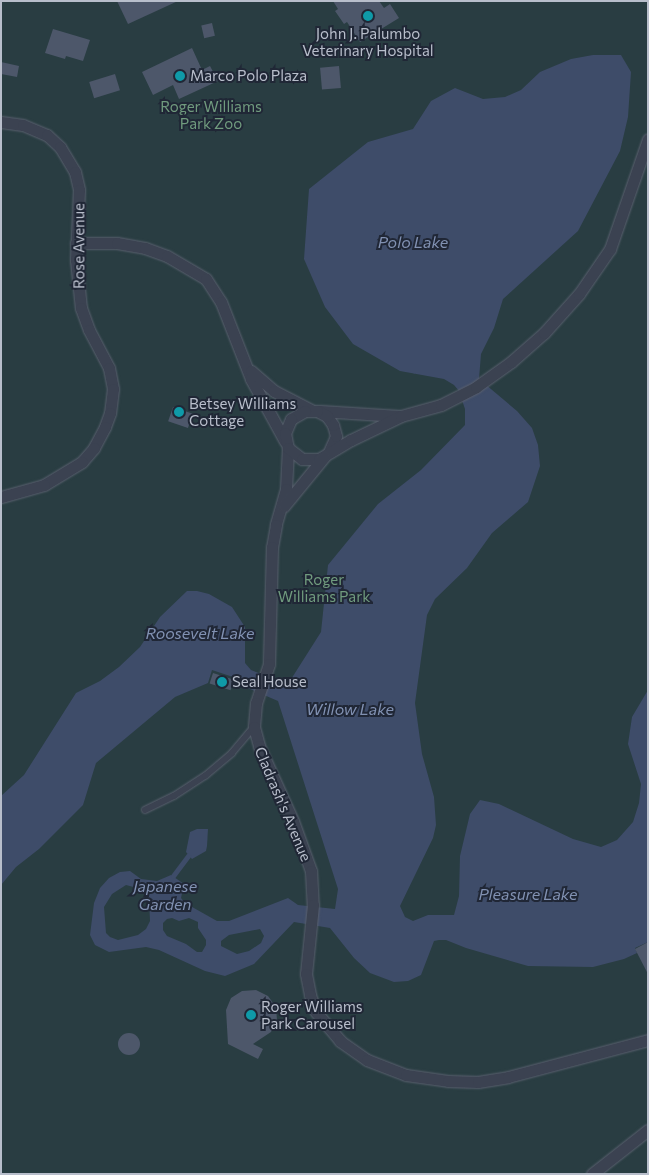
<!DOCTYPE html>
<style>
body{margin:0}
#map{position:relative;width:649px;height:1175px;overflow:hidden;background:#273041;font-family:Commissioner,sans-serif}
div>[style]{position:absolute}
[style*='--x']{left:calc(var(--x)*1px);top:calc(var(--y)*1px);width:calc(var(--w)*1px);rotate:calc(var(--a)*1deg)}
.green>*{inset:0;background:#293d42;transform-origin:0 0}
.water>*{inset:0;background:#3e4c69}
.stream>*{height:4.5px;margin:-2.25px;padding:0 2.25px;transform-origin:2.25px;border-radius:2.25px;background:#3e4c69}
.building>*{inset:0;background:#4d576a;transform-origin:0 0}
.round{border-radius:50%}
.roads{filter:drop-shadow(0 0 1px #59606e) drop-shadow(0 0 1px #59606e)}
.service>*{height:5.5px;margin:-2.75px;padding:0 2.75px;transform-origin:2.75px;border-radius:2.75px;background:#3b4251}
.minor>*{height:11px;margin:-5.5px;padding:0 5.5px;transform-origin:5.5px;border-radius:5.5px;background:#3b4251}
.dots>*{width:14px;height:14px;translate:-50% -50%;box-sizing:border-box;border:2px solid #202736;border-radius:50%}
span{translate:-50% -50%;white-space:nowrap;text-align:center;line-height:1.15;-webkit-text-stroke:4px #202736;paint-order:stroke}
.poi-label{font-size:15px;color:#b8becb}
.left{translate:0 -50%;text-align:left}
.park-label{font-size:15px;color:#709b7e}
.street-label{font-size:15px;color:#b8becb}
.water-label{font-size:16px;color:#8191b2;font-style:italic}
.frame{position:absolute;inset:0;border:2px solid #b8becb;pointer-events:none}
</style>
<div id="map">
<div class="green">
<i style="left:1px;top:1px;width:647px;height:1173px"></i>
</div>
<div class="water">
<i style="clip-path:polygon(evenodd,593px 55px,621px 55px,631px 72px,628px 117px,620px 151px,578px 231px,503px 299px,494px 328px,481px 354px,479px 379px,517px 411px,532px 428px,538px 445px,540px 466px,528px 502px,492px 533px,467px 568px,435px 599px,427px 615px,415px 703px,422px 754px,434px 797px,436px 825px,433px 838px,400px 906px,405px 917px,413px 921px,428px 915px,454px 915px,459px 896px,460px 856px,470px 814px,480px 800px,499px 804px,573px 839px,601px 847px,617px 840px,633px 822px,639px 803px,641px 784px,628px 744px,632px 717px,648px 690px,648px 942px,635px 948px,637px 953px,624px 959px,593px 967px,528px 966px,466px 948px,446px 940px,439px 940px,434px 941px,421px 975px,408px 981px,394px 982px,370px 973px,354px 958px,330px 928px,294px 922px,254px 964px,225px 976px,205px 971px,159px 950px,146px 947px,109px 952px,95px 945px,90px 935px,94px 903px,100px 888px,109px 878px,120px 872px,130px 871px,141px 879px,157px 881px,171px 875px,184px 884px,181px 898px,185px 903px,217px 921px,229px 921px,288px 898px,298px 905px,335px 909px,338px 889px,278px 701px,236px 683px,236px 678px,212px 670px,208px 683px,175px 697px,96px 763px,83px 805px,39px 849px,16px 867px,1px 885px,1px 796px,24px 775px,76px 693px,100px 681px,119px 667px,140px 647px,160px 617px,187px 591px,197px 591px,209px 594px,232px 607px,245px 627px,245px 663px,251px 670px,288px 684px,321px 632px,328px 565px,378px 504px,421px 470px,465px 425px,465px 409px,459px 391px,454px 385px,444px 379px,400px 371px,353px 344px,325px 307px,304px 259px,309px 189px,368px 142px,413px 129px,431px 101px,455px 88px,483px 99px,505px 97px,521px 90px,540px 72px,571px 59px,593px 55px,126px 885px,141px 889px,149px 899px,150px 921px,146px 929px,138px 935px,118px 940px,110px 937px,106px 933px,104px 907px,112px 894px,126px 885px,593px 55px,172px 918px,179px 921px,189px 918px,198px 922px,198px 928px,206px 940px,206px 945px,202px 952px,197px 952px,186px 944px,167px 936px,163px 930px,163px 923px,167px 919px,172px 918px,593px 55px,260px 929px,264px 936px,261px 943px,249px 951px,237px 954px,221px 946px,221px 941px,229px 935px,260px 929px)"></i>
<i style="clip-path:polygon(197px 829px,208px 829px,207px 846px,206px 851px,192px 859px,186px 852px,190px 832px)"></i>
</div>
<div class="stream">
<i style="--x:173;--y:876;--w:25;--a:-53"></i>
</div>
<div class="building">
<i style="clip-path:polygon(117px 1px,178px 1px,128px 24px)"></i>
<i style="clip-path:polygon(333px 1px,379px 1px,384px 8px,390px 4px,399px 18px,360px 42px,347px 22px,344px 24px,335px 11px,338px 9px)"></i>
<i style="left:212px;top:23px;width:13px;height:11px;rotate:77deg"></i>
<i style="clip-path:polygon(53px 29px,90px 40px,83px 61px,66px 56px,65px 59px,45px 53px)"></i>
<i style="clip-path:polygon(192px 48px,202px 70px,210px 66px,218px 81px,179px 99px,173px 85px,153px 95px,142px 72px)"></i>
<i style="clip-path:polygon(1px 62px,19px 66px,17px 77px,1px 74px)"></i>
<i style="left:339px;top:66px;width:22px;height:19px;rotate:85deg"></i>
<i style="left:115px;top:74px;width:17px;height:27px;rotate:73deg"></i>
<i style="left:173px;top:407px;width:21px;height:15px;rotate:19deg"></i>
<i style="left:213px;top:673px;width:22px;height:11px;rotate:18deg"></i>
<i style="clip-path:polygon(648px 942px,648px 974px,635px 949px)"></i>
<i style="clip-path:polygon(256px 990px,268px 996px,276px 1007px,277px 1020px,271px 1032px,253px 1044px,263px 1049px,258px 1059px,228px 1044px,226px 1010px,231px 998px,242px 991px)"></i>
<i class="round" style="left:118px;top:1033px;width:22px;height:22px"></i>
</div>
<div class="roads">
<div class="service">
<i style="--x:145;--y:810;--w:32;--a:-26"></i>
<i style="--x:174;--y:796;--w:37;--a:-33"></i>
<i style="--x:205;--y:776;--w:35;--a:-40"></i>
<i style="--x:232;--y:753;--w:34;--a:-50"></i>
</div>
<div class="minor">
<i style="--x:1;--y:122;--w:22;--a:8"></i>
<i style="--x:23;--y:125;--w:26;--a:23"></i>
<i style="--x:47;--y:135;--w:18;--a:43"></i>
<i style="--x:60;--y:147;--w:29;--a:59"></i>
<i style="--x:75;--y:172;--w:18;--a:77"></i>
<i style="--x:79;--y:190;--w:70;--a:92.5"></i>
<i style="--x:76;--y:260;--w:48;--a:84.1"></i>
<i style="--x:81;--y:308;--w:23;--a:70"></i>
<i style="--x:89;--y:330;--w:43;--a:62.2"></i>
<i style="--x:109;--y:368;--w:21;--a:79"></i>
<i style="--x:113;--y:389;--w:24;--a:97"></i>
<i style="--x:110;--y:413;--w:15;--a:110"></i>
<i style="--x:105;--y:427;--w:24;--a:118"></i>
<i style="--x:94;--y:448;--w:18;--a:131"></i>
<i style="--x:82;--y:462;--w:44;--a:148.8"></i>
<i style="--x:44;--y:485;--w:45;--a:164.4"></i>
<i style="--x:76;--y:243;--w:41;--a:0"></i>
<i style="--x:117;--y:243;--w:28;--a:10"></i>
<i style="--x:145;--y:248;--w:23;--a:20"></i>
<i style="--x:167;--y:256;--w:45;--a:30.5"></i>
<i style="--x:206;--y:279;--w:27;--a:57"></i>
<i style="--x:221;--y:302;--w:83;--a:68.7"></i>
<i style="--x:251;--y:379;--w:71;--a:61.3"></i>
<i style="--x:251;--y:371;--w:30;--a:41"></i>
<i style="--x:274;--y:391;--w:42;--a:27.2"></i>
<i style="--x:320;--y:411;--w:79;--a:3.6"></i>
<i style="--x:288;--y:448;--w:41;--a:92.8"></i>
<i style="--x:286;--y:489;--w:37;--a:106"></i>
<i style="--x:276;--y:525;--w:22;--a:100"></i>
<i style="--x:272;--y:547;--w:117;--a:91.5"></i>
<i style="--x:269;--y:664;--w:41;--a:108.4"></i>
<i style="--x:256;--y:703;--w:24;--a:95"></i>
<i style="--x:254;--y:727;--w:20;--a:75"></i>
<i style="--x:259;--y:746;--w:82;--a:65.6"></i>
<i style="--x:293;--y:821;--w:53;--a:70.2"></i>
<i style="--x:311;--y:871;--w:34;--a:87"></i>
<i style="--x:313;--y:905;--w:69;--a:95.8"></i>
<i style="--x:306;--y:974;--w:21;--a:79"></i>
<i style="--x:310;--y:995;--w:18;--a:71"></i>
<i style="--x:316;--y:1012;--w:38;--a:50"></i>
<i style="--x:340;--y:1041;--w:33;--a:35"></i>
<i style="--x:367;--y:1060;--w:42;--a:21"></i>
<i style="--x:406;--y:1075;--w:42;--a:8.1"></i>
<i style="--x:448;--y:1081;--w:30;--a:2"></i>
<i style="--x:478;--y:1082;--w:30;--a:-9"></i>
<i style="--x:508;--y:1077;--w:145;--a:-14.8"></i>
<i style="--x:329;--y:452;--w:17;--a:-66"></i>
<i style="--x:336;--y:436;--w:11;--a:-105"></i>
<i style="--x:333;--y:425;--w:11;--a:-124"></i>
<i style="--x:327;--y:416;--w:11;--a:-153"></i>
<i style="--x:317;--y:411;--w:12;--a:180"></i>
<i style="--x:305;--y:411;--w:16;--a:150"></i>
<i style="--x:291;--y:419;--w:15;--a:113"></i>
<i style="--x:285;--y:433;--w:15;--a:79"></i>
<i style="--x:288;--y:448;--w:18;--a:38"></i>
<i style="--x:302;--y:459;--w:17;--a:0"></i>
<i style="--x:319;--y:459;--w:37;--a:-31"></i>
<i style="--x:351;--y:440;--w:55;--a:-25.6"></i>
<i style="--x:401;--y:416;--w:41;--a:-15.4"></i>
<i style="--x:441;--y:405;--w:39;--a:-27"></i>
<i style="--x:476;--y:387;--w:43;--a:-35.5"></i>
<i style="--x:511;--y:362;--w:44;--a:-41.3"></i>
<i style="--x:544;--y:333;--w:52;--a:-48.1"></i>
<i style="--x:579;--y:294;--w:55;--a:-55.4"></i>
<i style="--x:610;--y:249;--w:116;--a:-70.9"></i>
<i style="--x:284;--y:506;--w:63;--a:-50.8"></i>
<i style="--x:592;--y:1174;--w:71;--a:-38.2"></i>
</div>
</div>
<div class="dots">
<i style="left:368px;top:16px;background:#0f9aa8"></i>
<i style="left:180px;top:76px;background:#0f9aa8"></i>
<i style="left:179px;top:412px;background:#0f9aa8"></i>
<i style="left:222px;top:682px;background:#0f9aa8"></i>
<i style="left:251px;top:1015px;background:#0f9aa8"></i>
</div>
<div class="poi-label">
<span style="left:368px;top:42px">John J. Palumbo<br>Veterinary Hospital</span>
<span class="left" style="left:190px;top:76px">Marco Polo Plaza</span>
<span class="left" style="left:189px;top:412px">Betsey Williams<br>Cottage</span>
<span class="left" style="left:232px;top:682px">Seal House</span>
<span class="left" style="left:261px;top:1015px">Roger Williams<br>Park Carousel</span>
</div>
<div class="park-label">
<span style="left:211px;top:115px">Roger Williams<br>Park Zoo</span>
<span style="left:324px;top:588px">Roger<br>Williams Park</span>
</div>
<div class="street-label">
<span style="left:79px;top:246px;rotate:-90deg">Rose Avenue</span>
<span style="left:283px;top:804px;rotate:67deg">Cladrash's Avenue</span>
</div>
<div class="water-label">
<span style="left:413px;top:242px">Polo Lake</span>
<span style="left:200px;top:633px">Roosevelt Lake</span>
<span style="left:350px;top:709px">Willow Lake</span>
<span style="left:165px;top:895px">Japanese<br>Garden</span>
<span style="left:528px;top:894px">Pleasure Lake</span>
</div>
<div class="frame"></div>
</div>
